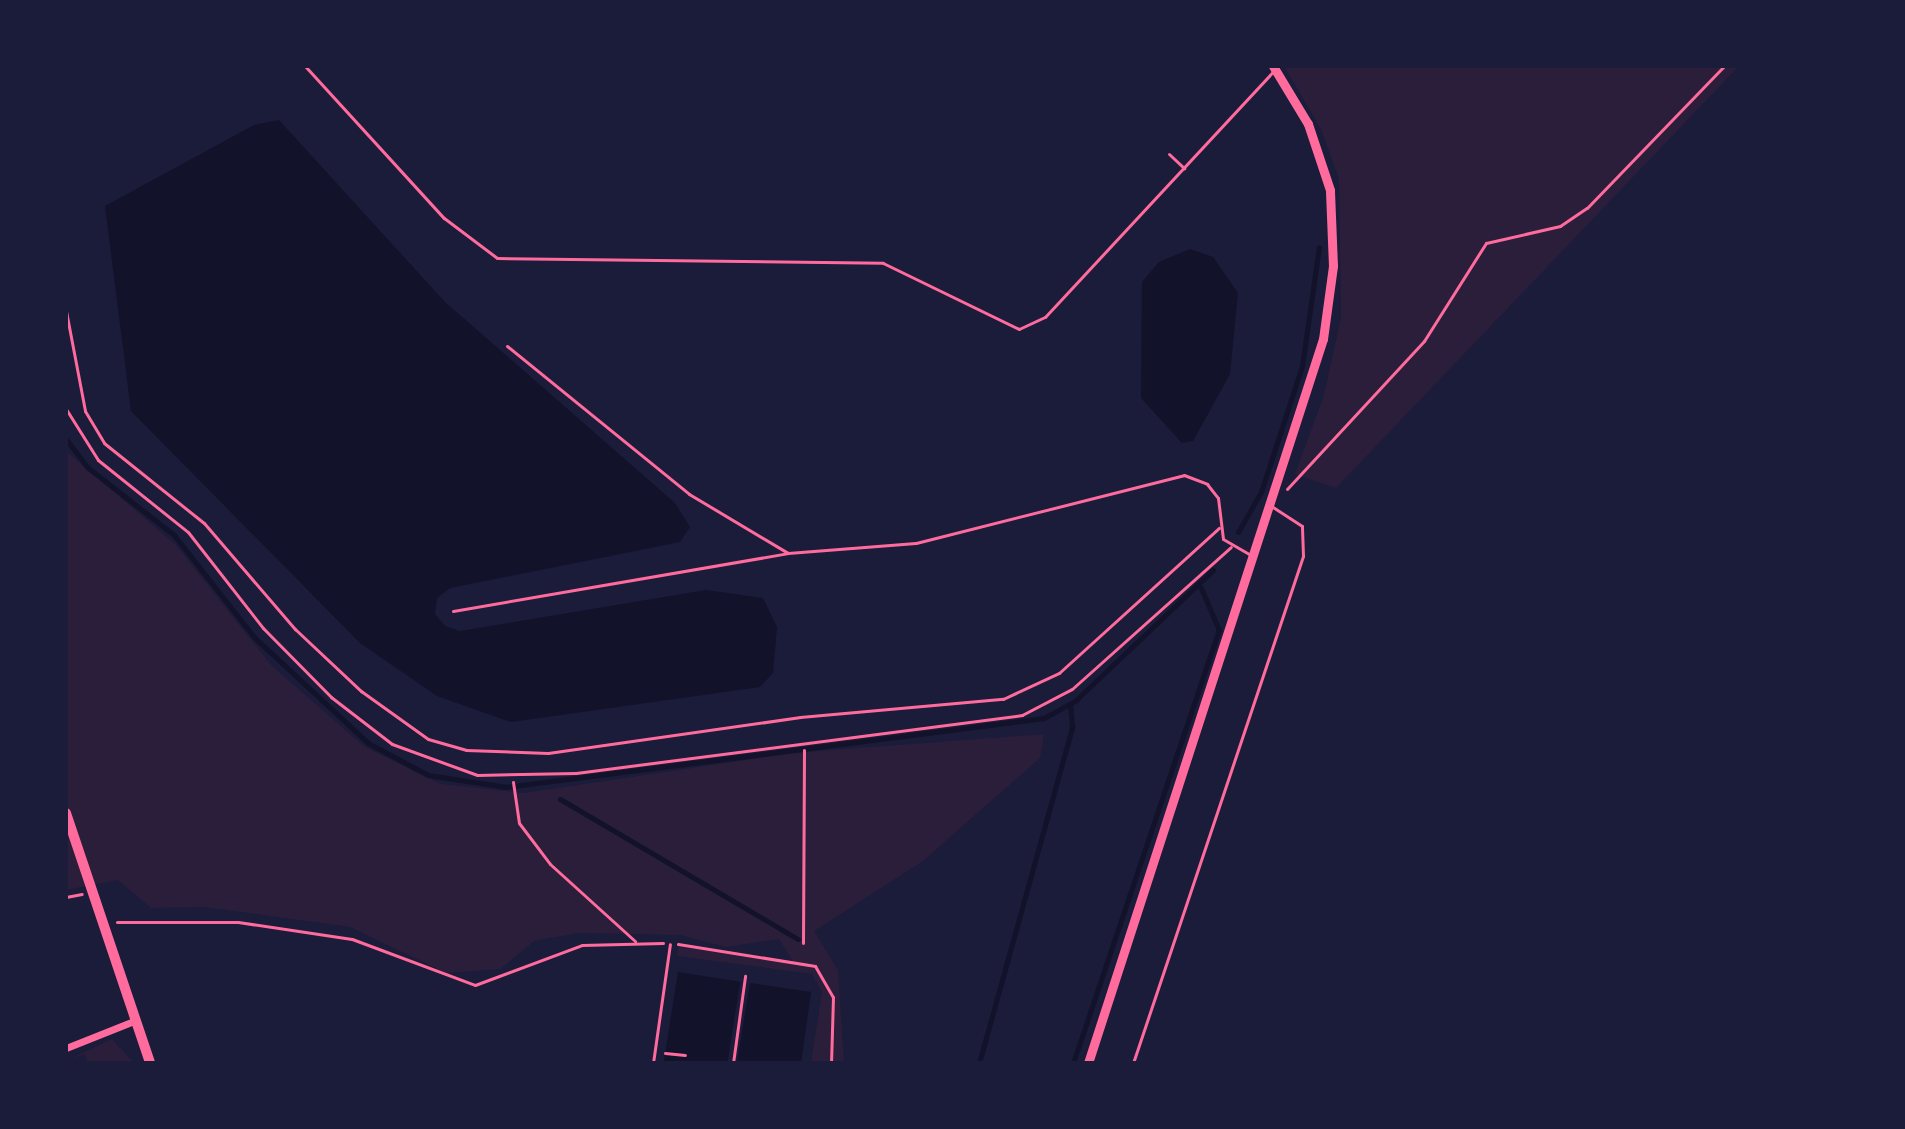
<!DOCTYPE html>
<style>
body{margin:0}
#map{position:relative;width:1905px;height:1129px;overflow:hidden;background:#1b1b3a;font-family:Raleway,sans-serif}
div>[style]{position:absolute}
[style*='--x']{left:calc(var(--x)*1px);top:calc(var(--y)*1px);width:calc(var(--w)*1px);rotate:calc(var(--a)*1deg)}
.green>*{inset:0;background:#2a1e3b}
.water>*{inset:0;background:#12122b;transform-origin:0 0}
.stream>*{height:5px;margin:-2.5px;padding:0 2.5px;transform-origin:2.5px;border-radius:2.5px;background:#12122b}
.path>*{height:3px;margin:-1.5px;padding:0 1.5px;transform-origin:1.5px;border-radius:1.5px;background:#ff6b9d}
.service>*{height:3px;margin:-1.5px;padding:0 1.5px;transform-origin:1.5px;border-radius:1.5px;background:#ff6b9d}
.minor>*{height:7px;margin:-3.5px;padding:0 3.5px;transform-origin:3.5px;border-radius:3.5px;background:#ff6b9d}
.tertiary>*{height:9px;margin:-4.5px;padding:0 4.5px;transform-origin:4.5px;border-radius:4.5px;background:#ff6b9d}
.secondary>*{height:10px;margin:-5px;padding:0 5px;transform-origin:5px;border-radius:5px;background:#ff6b9d}
span{translate:-50% -50%;white-space:nowrap;text-align:center;line-height:1.15;-webkit-text-stroke:6px #1b1b3a;paint-order:stroke}
.frame{position:absolute;inset:0;border:68px solid #1b1b3a;pointer-events:none}
</style>
<div id="map">
<div class="green">
<i style="clip-path:polygon(1284px 66px,1739px 66px,1336px 488px,1295px 474px,1324px 395px,1341px 318px,1339px 179px,1321px 129px)"></i>
<i style="clip-path:polygon(66px 451px,175px 544px,272px 666px,365px 747px,441px 784px,524px 793px,793px 753px,1044px 734px,1040px 758px,923px 861px,814px 931px,838px 970px,844px 1063px,811px 1063px,822px 992px,812px 974px,677px 956px,678px 947px,793px 961px,779px 939px,726px 947px,680px 935px,577px 933px,534px 941px,500px 969px,446px 973px,350px 927px,204px 907px,151px 908px,118px 880px,66px 890px)"></i>
<i style="clip-path:polygon(112px 1039px,134px 1063px,88px 1063px,85px 1054px,66px 1061px)"></i>
</div>
<div class="water">
<i style="clip-path:polygon(279px 120px,445px 302px,675px 503px,690px 527px,680px 542px,450px 588px,437px 598px,435px 614px,445px 626px,460px 631px,706px 590px,763px 598px,777px 627px,773px 673px,760px 687px,511px 722px,437px 696px,360px 643px,131px 411px,105px 206px,254px 125px)"></i>
<i style="clip-path:polygon(1190px 249px,1213px 257px,1238px 293px,1230px 374px,1193px 441px,1182px 443px,1141px 398px,1142px 282px,1159px 262px)"></i>
<i style="left:678px;top:972px;width:63px;height:92px;rotate:9deg"></i>
<i style="clip-path:polygon(750px 983px,811px 992px,801px 1063px,737px 1063px)"></i>
</div>
<div class="stream">
<i style="--x:66;--y:439;--w:35;--a:53"></i>
<i style="--x:87;--y:467;--w:110;--a:38"></i>
<i style="--x:174;--y:535;--w:130;--a:51.9"></i>
<i style="--x:254;--y:637;--w:156;--a:42.9"></i>
<i style="--x:368;--y:743;--w:68;--a:28.1"></i>
<i style="--x:428;--y:775;--w:79;--a:8.7"></i>
<i style="--x:506;--y:787;--w:542;--a:-7.31"></i>
<i style="--x:1044;--y:718;--w:37;--a:-29"></i>
<i style="--x:1076;--y:700;--w:189;--a:-43.5"></i>
<i style="--x:1238;--y:532;--w:46;--a:-60.1"></i>
<i style="--x:1261;--y:492;--w:133;--a:-72"></i>
<i style="--x:1302;--y:366;--w:120;--a:-81.9"></i>
<i style="--x:560;--y:799;--w:276;--a:30.5"></i>
<i style="--x:890;--y:1063;--w:68;--a:0"></i>
<i style="--x:979;--y:1063;--w:349;--a:-74.5"></i>
<i style="--x:1072;--y:727;--w:23;--a:-95"></i>
<i style="--x:1073;--y:1063;--w:457;--a:-71.4"></i>
<i style="--x:1219;--y:630;--w:46;--a:-113.2"></i>
</div>
<div class="path">
<i style="--x:1287;--y:489;--w:202;--a:-47.2"></i>
<i style="--x:1424;--y:341;--w:116;--a:-57.7"></i>
<i style="--x:1486;--y:243;--w:76;--a:-12.9"></i>
<i style="--x:1560;--y:226;--w:32;--a:-34"></i>
<i style="--x:1587;--y:208;--w:197;--a:-46"></i>
<i style="--x:513;--y:782;--w:41;--a:81.7"></i>
<i style="--x:519;--y:823;--w:51;--a:52.9"></i>
<i style="--x:550;--y:864;--w:115;--a:42.2"></i>
<i style="--x:66;--y:897;--w:16;--a:-11"></i>
<i style="--x:117;--y:922;--w:121;--a:0"></i>
<i style="--x:238;--y:922;--w:115;--a:8.5"></i>
<i style="--x:352;--y:939;--w:131;--a:20.5"></i>
<i style="--x:475;--y:985;--w:114;--a:-20.5"></i>
<i style="--x:582;--y:945;--w:81;--a:-1.4"></i>
<i style="--x:803;--y:943;--w:193;--a:-89.7"></i>
<i style="--x:665;--y:1053;--w:20;--a:6"></i>
</div>
<div class="service">
<i style="--x:305;--y:66;--w:206;--a:47.6"></i>
<i style="--x:444;--y:218;--w:66;--a:37"></i>
<i style="--x:497;--y:258;--w:386;--a:0.7"></i>
<i style="--x:883;--y:263;--w:151;--a:25.9"></i>
<i style="--x:1019;--y:329;--w:29;--a:-25"></i>
<i style="--x:1045;--y:317;--w:335;--a:-47.1"></i>
<i style="--x:1169;--y:154;--w:21;--a:43"></i>
<i style="--x:66;--y:311;--w:102;--a:79.2"></i>
<i style="--x:85;--y:411;--w:37;--a:59"></i>
<i style="--x:104;--y:443;--w:128;--a:38.7"></i>
<i style="--x:204;--y:523;--w:140;--a:49.4"></i>
<i style="--x:295;--y:629;--w:91;--a:43.2"></i>
<i style="--x:361;--y:691;--w:82;--a:35.6"></i>
<i style="--x:428;--y:739;--w:40;--a:16"></i>
<i style="--x:466;--y:750;--w:82;--a:2.1"></i>
<i style="--x:548;--y:753;--w:255;--a:-8.1"></i>
<i style="--x:800;--y:717;--w:204;--a:-5.1"></i>
<i style="--x:1003;--y:699;--w:62;--a:-24.9"></i>
<i style="--x:1059;--y:673;--w:216;--a:-42.2"></i>
<i style="--x:507;--y:346;--w:235;--a:39.1"></i>
<i style="--x:689;--y:494;--w:115;--a:30.8"></i>
<i style="--x:66;--y:409;--w:60;--a:57.9"></i>
<i style="--x:98;--y:460;--w:115;--a:38.7"></i>
<i style="--x:188;--y:532;--w:122;--a:52"></i>
<i style="--x:263;--y:628;--w:97;--a:45.4"></i>
<i style="--x:331;--y:697;--w:77;--a:37.6"></i>
<i style="--x:392;--y:744;--w:90;--a:20"></i>
<i style="--x:477;--y:775;--w:99;--a:-1.2"></i>
<i style="--x:576;--y:773;--w:450;--a:-7.4"></i>
<i style="--x:1022;--y:715;--w:56;--a:-27.5"></i>
<i style="--x:1072;--y:689;--w:213;--a:-41.8"></i>
<i style="--x:453;--y:611;--w:340;--a:-9.8"></i>
<i style="--x:788;--y:553;--w:128;--a:-4.5"></i>
<i style="--x:916;--y:543;--w:276;--a:-14.2"></i>
<i style="--x:1184;--y:475;--w:25;--a:21"></i>
<i style="--x:1207;--y:484;--w:18;--a:52"></i>
<i style="--x:1218;--y:498;--w:41;--a:83"></i>
<i style="--x:1223;--y:539;--w:30;--a:30"></i>
<i style="--x:678;--y:944;--w:139;--a:9.1"></i>
<i style="--x:815;--y:966;--w:36;--a:60"></i>
<i style="--x:833;--y:997;--w:66;--a:91.7"></i>
<i style="--x:653;--y:1063;--w:120;--a:-81.9"></i>
<i style="--x:733;--y:1063;--w:88;--a:-82.1"></i>
<i style="--x:1133;--y:1063;--w:535;--a:-71.46"></i>
<i style="--x:1303;--y:556;--w:30;--a:-92"></i>
<i style="--x:1302;--y:526;--w:37;--a:-147"></i>
</div>
<div class="minor">
<i style="--x:66;--y:1048;--w:73;--a:-21.7"></i>
</div>
<div class="tertiary">
<i style="--x:1088;--y:1063;--w:761;--a:-72.02"></i>
<i style="--x:1323;--y:339;--w:74;--a:-82.2"></i>
<i style="--x:1333;--y:266;--w:76;--a:-92.3"></i>
<i style="--x:1330;--y:190;--w:70;--a:-108.4"></i>
<i style="--x:1308;--y:124;--w:68;--a:-121.1"></i>
</div>
<div class="secondary">
<i style="--x:66;--y:813;--w:264;--a:71.4"></i>
</div>
<div class="frame"></div>
</div>
